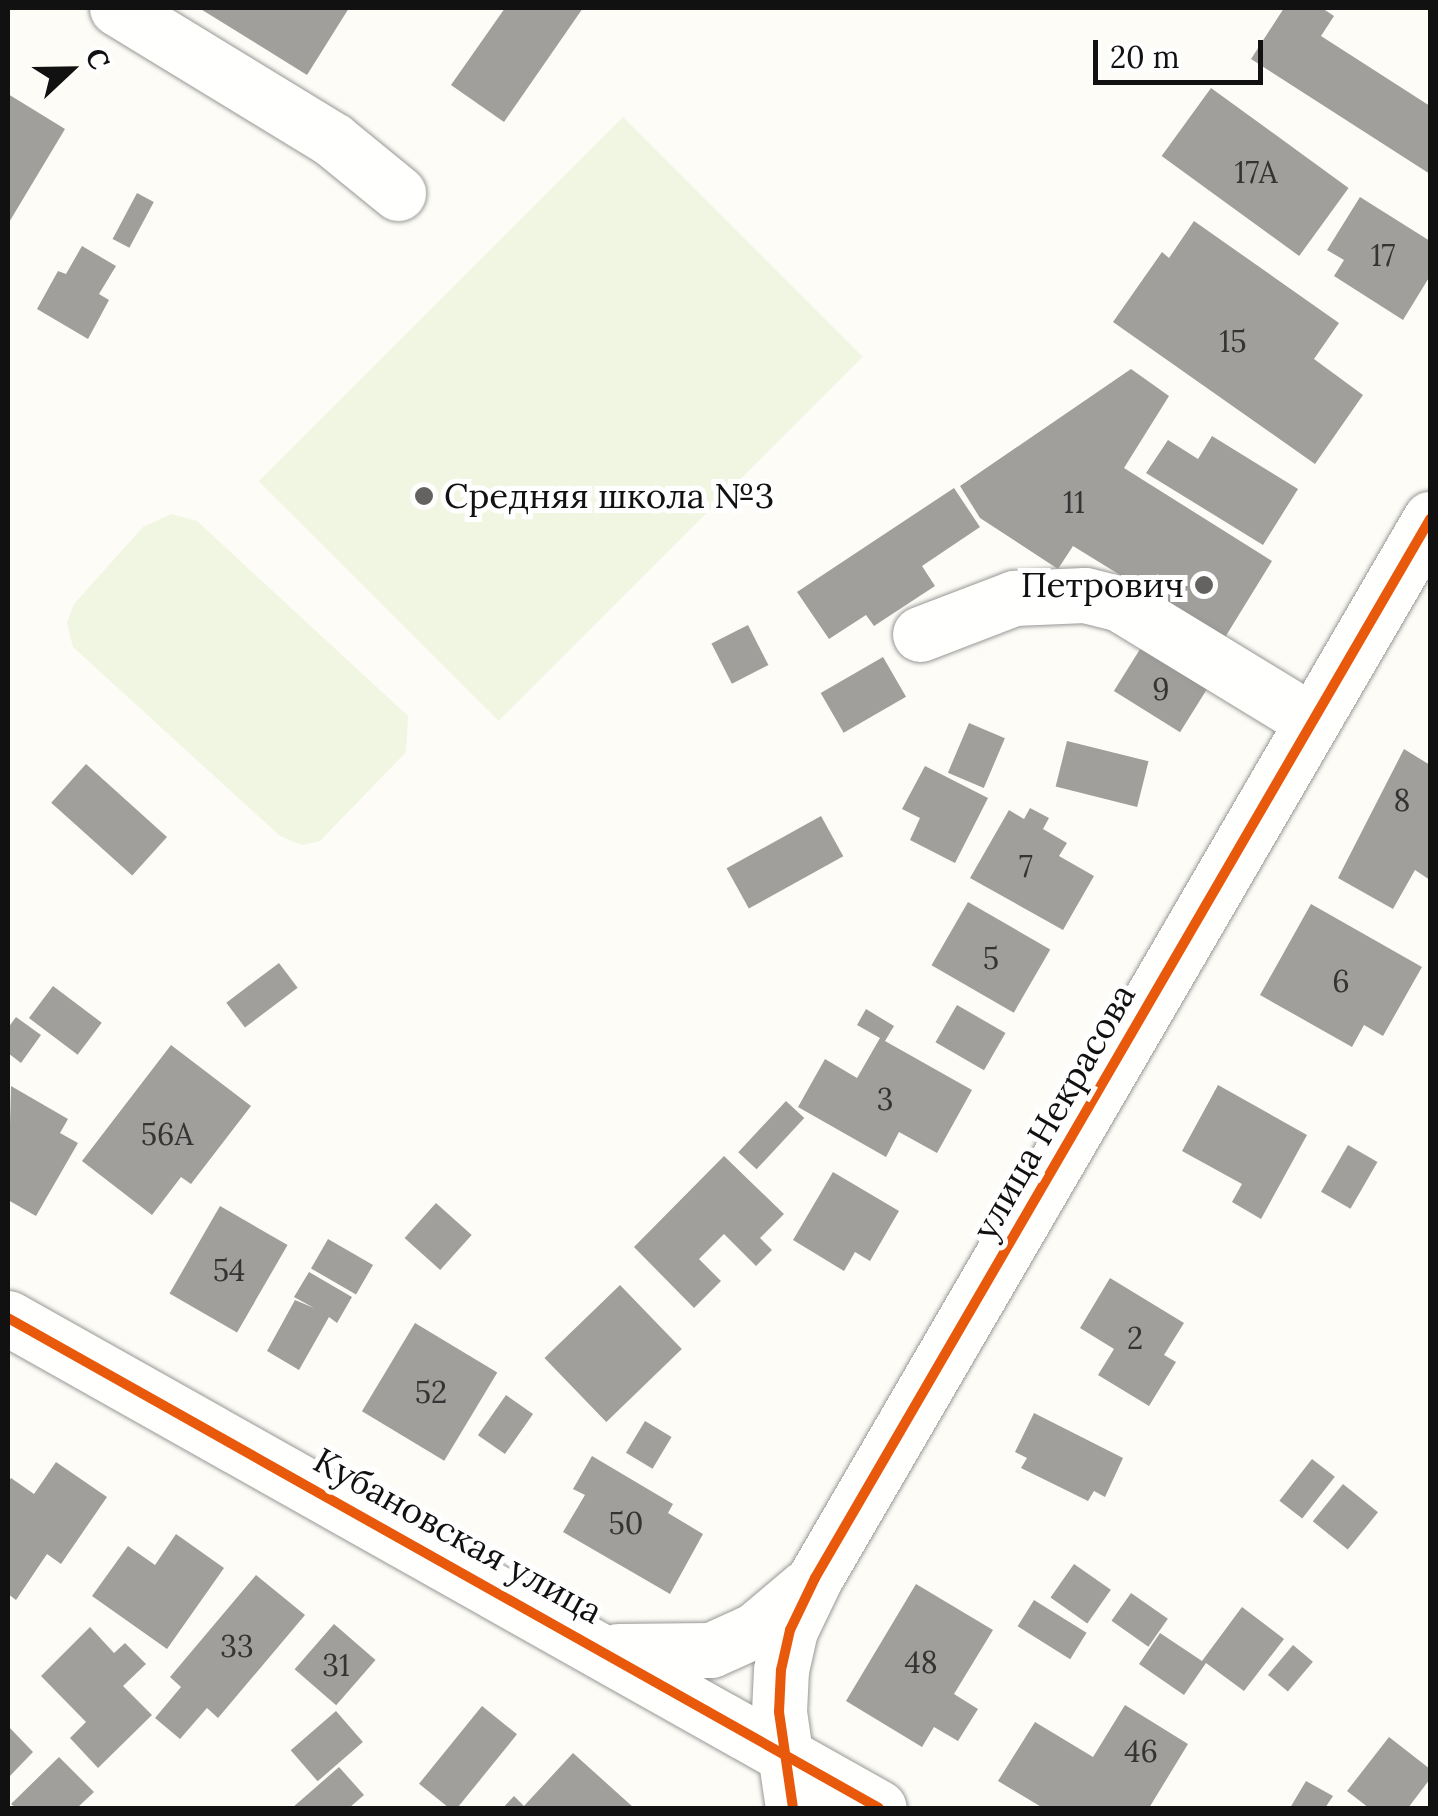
<!DOCTYPE html>
<meta charset="utf-8">
<style>
body{margin:0}
#map{position:relative;width:1438px;height:1816px;overflow:hidden;background:#fdfcf7;font-family:Lora,serif}
div>[style]{position:absolute}
[style*='--x']{left:calc(var(--x)*1px);top:calc(var(--y)*1px);width:calc(var(--w)*1px);rotate:calc(var(--a)*1deg)}
.pitch>*{inset:0;background:#f0f6e1;transform-origin:0 0}
.building>*{inset:0;background:#a19f9c;transform-origin:0 0}
.roads{filter:drop-shadow(0 0 2px #979795) drop-shadow(0 0 2px #979795)}
.minor>*{height:55px;margin:-27.5px;padding:0 27.5px;transform-origin:27.5px;border-radius:27.5px;background:#fffffe}
.cycleway>*{height:10px;margin:-5px;padding:0 5px;transform-origin:5px;border-radius:5px;background:#e8590c}
.dots>*{width:28px;height:28px;translate:-50% -50%;box-sizing:border-box;border:5px solid #fff;border-radius:50%}
span{translate:-50% -50%;white-space:nowrap;text-align:center;line-height:1.15;-webkit-text-stroke:10px #fff;paint-order:stroke}
.number-label{font-size:30px;color:#353434}
.number-label span{-webkit-text-stroke-width:0}
.poi-label{font-size:35px;color:#111}
.left{translate:0 -50%;text-align:left}
.right{translate:-100% -50%;text-align:right}
.street-label{font-size:35px;color:#111}
.frame{position:absolute;inset:0;border:10px solid #111;pointer-events:none}
.north{position:absolute;left:20px;top:20px;width:100px;height:100px;-webkit-text-stroke:8px #fff;paint-order:stroke;rotate:68deg;font-size:28px;font-weight:700;line-height:40px;text-align:center;color:#111}
.north::after{content:'';display:block;margin:auto;width:35px;height:45px;background:#111;clip-path:polygon(50% 0,100% 100%,50% 72%,0 100%)}
.scale{position:absolute;left:1093px;top:40px;width:170px;height:45px;box-sizing:border-box;border:5px solid #111;border-top:0;padding-left:12px;font-size:30px;line-height:35px;white-space:nowrap;color:#111;-webkit-text-stroke:8px #fff;paint-order:stroke}
</style>
<div id="map">
<div class="pitch">
<i style="left:623px;top:117px;width:339px;height:515px;rotate:45deg"></i>
<i style="clip-path:polygon(171px 514px,197px 521px,408px 716px,406px 752px,320px 841px,302px 845px,280px 836px,73px 647px,67px 623px,74px 604px,143px 527px)"></i>
</div>
<div class="building">
<i style="clip-path:polygon(199px 8px,349px 8px,307px 75px)"></i>
<i style="clip-path:polygon(505px 8px,583px 8px,504px 122px,451px 85px)"></i>
<i style="clip-path:polygon(1284px 8px,1322px 8px,1334px 16px,1321px 36px,1430px 106px,1430px 174px,1251px 59px)"></i>
<i style="left:1211px;top:88px;width:170px;height:84px;rotate:36deg"></i>
<i style="clip-path:polygon(8px 94px,65px 129px,8px 224px)"></i>
<i style="left:137px;top:193px;width:19px;height:52px;rotate:28deg"></i>
<i style="clip-path:polygon(1360px 197px,1430px 241px,1430px 276px,1403px 320px,1334px 276px,1344px 260px,1327px 250px)"></i>
<i style="clip-path:polygon(1194px 221px,1339px 323px,1314px 359px,1363px 395px,1315px 464px,1113px 322px,1162px 252px,1169px 258px)"></i>
<i style="clip-path:polygon(82px 246px,116px 266px,99px 294px,109px 300px,88px 339px,37px 309px,58px 271px,66px 274px)"></i>
<i style="clip-path:polygon(1131px 369px,1169px 396px,1124px 468px,1272px 561px,1224px 639px,1073px 546px,1058px 569px,980px 518px,960px 486px)"></i>
<i style="clip-path:polygon(1212px 436px,1298px 489px,1263px 545px,1146px 473px,1168px 440px,1198px 459px)"></i>
<i style="clip-path:polygon(954px 488px,980px 527px,922px 566px,935px 586px,874px 626px,866px 615px,829px 639px,797px 592px)"></i>
<i style="left:748px;top:625px;width:45px;height:41px;rotate:63deg"></i>
<i style="left:1142px;top:646px;width:78px;height:53px;rotate:32deg"></i>
<i style="left:883px;top:657px;width:46px;height:72px;rotate:60deg"></i>
<i style="left:969px;top:723px;width:39px;height:54px;rotate:23deg"></i>
<i style="left:1067px;top:741px;width:84px;height:47px;rotate:14deg"></i>
<i style="clip-path:polygon(1404px 749px,1430px 765px,1430px 880px,1415px 870px,1393px 909px,1338px 878px)"></i>
<i style="left:86px;top:764px;width:109px;height:52px;rotate:42deg"></i>
<i style="clip-path:polygon(925px 766px,988px 798px,955px 863px,910px 840px,920px 818px,902px 809px)"></i>
<i style="clip-path:polygon(1030px 808px,1049px 818px,1043px 829px,1067px 843px,1059px 856px,1094px 876px,1063px 930px,970px 878px,1009px 810px,1024px 819px)"></i>
<i style="left:821px;top:816px;width:46px;height:108px;rotate:61deg"></i>
<i style="left:968px;top:902px;width:95px;height:73px;rotate:30deg"></i>
<i style="clip-path:polygon(1311px 904px,1422px 967px,1383px 1036px,1364px 1025px,1352px 1047px,1260px 995px)"></i>
<i style="left:279px;top:963px;width:31px;height:66px;rotate:53deg"></i>
<i style="left:53px;top:986px;width:61px;height:40px;rotate:37deg"></i>
<i style="left:957px;top:1005px;width:56px;height:43px;rotate:30deg"></i>
<i style="clip-path:polygon(866px 1009px,894px 1026px,885px 1041px,972px 1090px,937px 1153px,899px 1132px,886px 1157px,798px 1107px,825px 1059px,857px 1078px,880px 1038px,857px 1025px)"></i>
<i style="clip-path:polygon(16px 1017px,41px 1035px,21px 1063px,8px 1053px,8px 1028px)"></i>
<i style="clip-path:polygon(171px 1045px,251px 1106px,191px 1184px,181px 1177px,152px 1215px,82px 1161px)"></i>
<i style="clip-path:polygon(1218px 1085px,1307px 1135px,1261px 1219px,1232px 1202px,1242px 1184px,1182px 1151px)"></i>
<i style="clip-path:polygon(11px 1086px,68px 1119px,60px 1133px,78px 1143px,36px 1216px,8px 1200px)"></i>
<i style="left:786px;top:1101px;width:25px;height:70px;rotate:43deg"></i>
<i style="left:1348px;top:1145px;width:34px;height:54px;rotate:30deg"></i>
<i style="clip-path:polygon(724px 1156px,784px 1214px,760px 1238px,772px 1250px,756px 1266px,724px 1234px,699px 1259px,721px 1281px,694px 1308px,634px 1247px)"></i>
<i style="clip-path:polygon(833px 1172px,899px 1211px,870px 1261px,855px 1252px,844px 1271px,793px 1240px)"></i>
<i style="left:436px;top:1203px;width:48px;height:47px;rotate:42deg"></i>
<i style="left:220px;top:1206px;width:78px;height:101px;rotate:30deg"></i>
<i style="left:328px;top:1239px;width:52px;height:34px;rotate:30deg"></i>
<i style="clip-path:polygon(309px 1272px,352px 1297px,337px 1323px,329px 1317px,299px 1370px,267px 1351px,295px 1300px,314px 1308px,294px 1297px)"></i>
<i style="clip-path:polygon(1110px 1278px,1184px 1323px,1164px 1355px,1176px 1362px,1149px 1406px,1098px 1375px,1114px 1349px,1080px 1328px)"></i>
<i style="left:620px;top:1285px;width:89px;height:105px;rotate:46deg"></i>
<i style="left:415px;top:1323px;width:96px;height:103px;rotate:31deg"></i>
<i style="left:506px;top:1395px;width:33px;height:49px;rotate:35deg"></i>
<i style="clip-path:polygon(1034px 1413px,1123px 1458px,1105px 1497px,1094px 1491px,1088px 1501px,1021px 1468px,1027px 1458px,1015px 1452px)"></i>
<i style="left:645px;top:1421px;width:31px;height:37px;rotate:31deg"></i>
<i style="clip-path:polygon(592px 1456px,673px 1504px,668px 1513px,703px 1534px,670px 1594px,563px 1532px,585px 1495px,573px 1489px)"></i>
<i style="left:1312px;top:1459px;width:29px;height:53px;rotate:38deg"></i>
<i style="clip-path:polygon(56px 1462px,107px 1497px,61px 1564px,47px 1554px,16px 1600px,8px 1594px,8px 1483px,11px 1478px,34px 1494px)"></i>
<i style="left:1343px;top:1484px;width:45px;height:48px;rotate:39deg"></i>
<i style="clip-path:polygon(176px 1534px,224px 1568px,167px 1649px,92px 1596px,128px 1546px,155px 1565px)"></i>
<i style="left:1074px;top:1564px;width:45px;height:41px;rotate:35deg"></i>
<i style="clip-path:polygon(256px 1575px,305px 1615px,218px 1718px,207px 1708px,180px 1739px,155px 1718px,181px 1687px,170px 1677px)"></i>
<i style="clip-path:polygon(916px 1584px,993px 1630px,954px 1694px,978px 1709px,958px 1741px,934px 1727px,922px 1747px,846px 1701px)"></i>
<i style="left:1131px;top:1593px;width:45px;height:34px;rotate:35deg"></i>
<i style="left:1034px;top:1600px;width:62px;height:31px;rotate:32deg"></i>
<i style="clip-path:polygon(1242px 1607px,1284px 1639px,1244px 1691px,1206px 1663px,1184px 1695px,1139px 1664px,1160px 1633px,1202px 1661px)"></i>
<i style="left:334px;top:1624px;width:55px;height:60px;rotate:41deg"></i>
<i style="clip-path:polygon(90px 1627px,114px 1653px,125px 1643px,146px 1664px,123px 1686px,152px 1715px,98px 1768px,70px 1738px,86px 1722px,41px 1676px)"></i>
<i style="left:1293px;top:1645px;width:26px;height:39px;rotate:40deg"></i>
<i style="clip-path:polygon(1125px 1705px,1188px 1744px,1149px 1808px,1043px 1808px,998px 1781px,1035px 1722px,1093px 1757px)"></i>
<i style="left:482px;top:1706px;width:45px;height:100px;rotate:39deg"></i>
<i style="left:336px;top:1711px;width:41px;height:60px;rotate:49deg"></i>
<i style="clip-path:polygon(8px 1726px,33px 1752px,8px 1778px)"></i>
<i style="clip-path:polygon(1389px 1737px,1430px 1769px,1430px 1779px,1408px 1808px,1369px 1808px,1347px 1791px)"></i>
<i style="clip-path:polygon(573px 1753px,634px 1808px,503px 1808px,514px 1796px,524px 1806px)"></i>
<i style="clip-path:polygon(59px 1757px,94px 1792px,77px 1808px,16px 1808px,11px 1804px)"></i>
<i style="clip-path:polygon(339px 1767px,364px 1795px,349px 1808px,292px 1808px)"></i>
<i style="clip-path:polygon(1306px 1781px,1333px 1796px,1325px 1808px,1290px 1808px)"></i>
</div>
<div class="roads">
<div class="minor">
<i style="--x:117;--y:8;--w:253;--a:31.4"></i>
<i style="--x:333;--y:140;--w:84;--a:39.2"></i>
<i style="--x:920;--y:634;--w:101;--a:-21"></i>
<i style="--x:1014;--y:598;--w:71;--a:-2.4"></i>
<i style="--x:1085;--y:595;--w:36;--a:14"></i>
<i style="--x:1120;--y:604;--w:225;--a:31.4"></i>
<i style="--x:8;--y:1318;--w:999;--a:29.36"></i>
<i style="--x:618;--y:1651;--w:93;--a:-0.6"></i>
<i style="--x:711;--y:1650;--w:48;--a:-24.4"></i>
<i style="--x:755;--y:1630;--w:67;--a:-40.1"></i>
<i style="--x:793;--y:1808;--w:97;--a:-98.3"></i>
<i style="--x:779;--y:1712;--w:42;--a:-87.3"></i>
<i style="--x:781;--y:1670;--w:41;--a:-77.3"></i>
<i style="--x:790;--y:1630;--w:58;--a:-64.3"></i>
<i style="--x:815;--y:1578;--w:1225;--a:-59.85"></i>
</div>
</div>
<div class="cycleway">
<i style="--x:8;--y:1318;--w:999;--a:29.36"></i>
<i style="--x:793;--y:1808;--w:97;--a:-98.3"></i>
<i style="--x:779;--y:1712;--w:42;--a:-87.3"></i>
<i style="--x:781;--y:1670;--w:41;--a:-77.3"></i>
<i style="--x:790;--y:1630;--w:58;--a:-64.3"></i>
<i style="--x:815;--y:1578;--w:1225;--a:-59.85"></i>
</div>
<div class="dots">
<i style="left:424px;top:496px;background:#646362"></i>
<i style="left:1204px;top:585px;background:#646362"></i>
</div>
<div class="number-label">
<span style="left:1256px;top:172px">17А</span>
<span style="left:1383px;top:255px">17</span>
<span style="left:1233px;top:341px">15</span>
<span style="left:1074px;top:502px">11</span>
<span style="left:1161px;top:689px">9</span>
<span style="left:1402px;top:800px">8</span>
<span style="left:1026px;top:866px">7</span>
<span style="left:991px;top:958px">5</span>
<span style="left:1341px;top:981px">6</span>
<span style="left:885px;top:1099px">3</span>
<span style="left:167px;top:1134px">56А</span>
<span style="left:229px;top:1270px">54</span>
<span style="left:1135px;top:1338px">2</span>
<span style="left:431px;top:1392px">52</span>
<span style="left:626px;top:1523px">50</span>
<span style="left:237px;top:1646px">33</span>
<span style="left:921px;top:1662px">48</span>
<span style="left:336px;top:1665px">31</span>
<span style="left:1141px;top:1751px">46</span>
</div>
<div class="poi-label">
<span class="left" style="left:444px;top:496px">Средняя школа №3</span>
<span class="right" style="left:1184px;top:585px">Петрович</span>
</div>
<div class="street-label">
<span style="left:1054px;top:1112px;rotate:-60deg">улица Некрасова</span>
<span style="left:458px;top:1536px;rotate:29deg">Кубановская улица</span>
</div>
<div class="frame"></div>
<div class="north">С</div>
<div class="scale">20 m</div>
</div>
